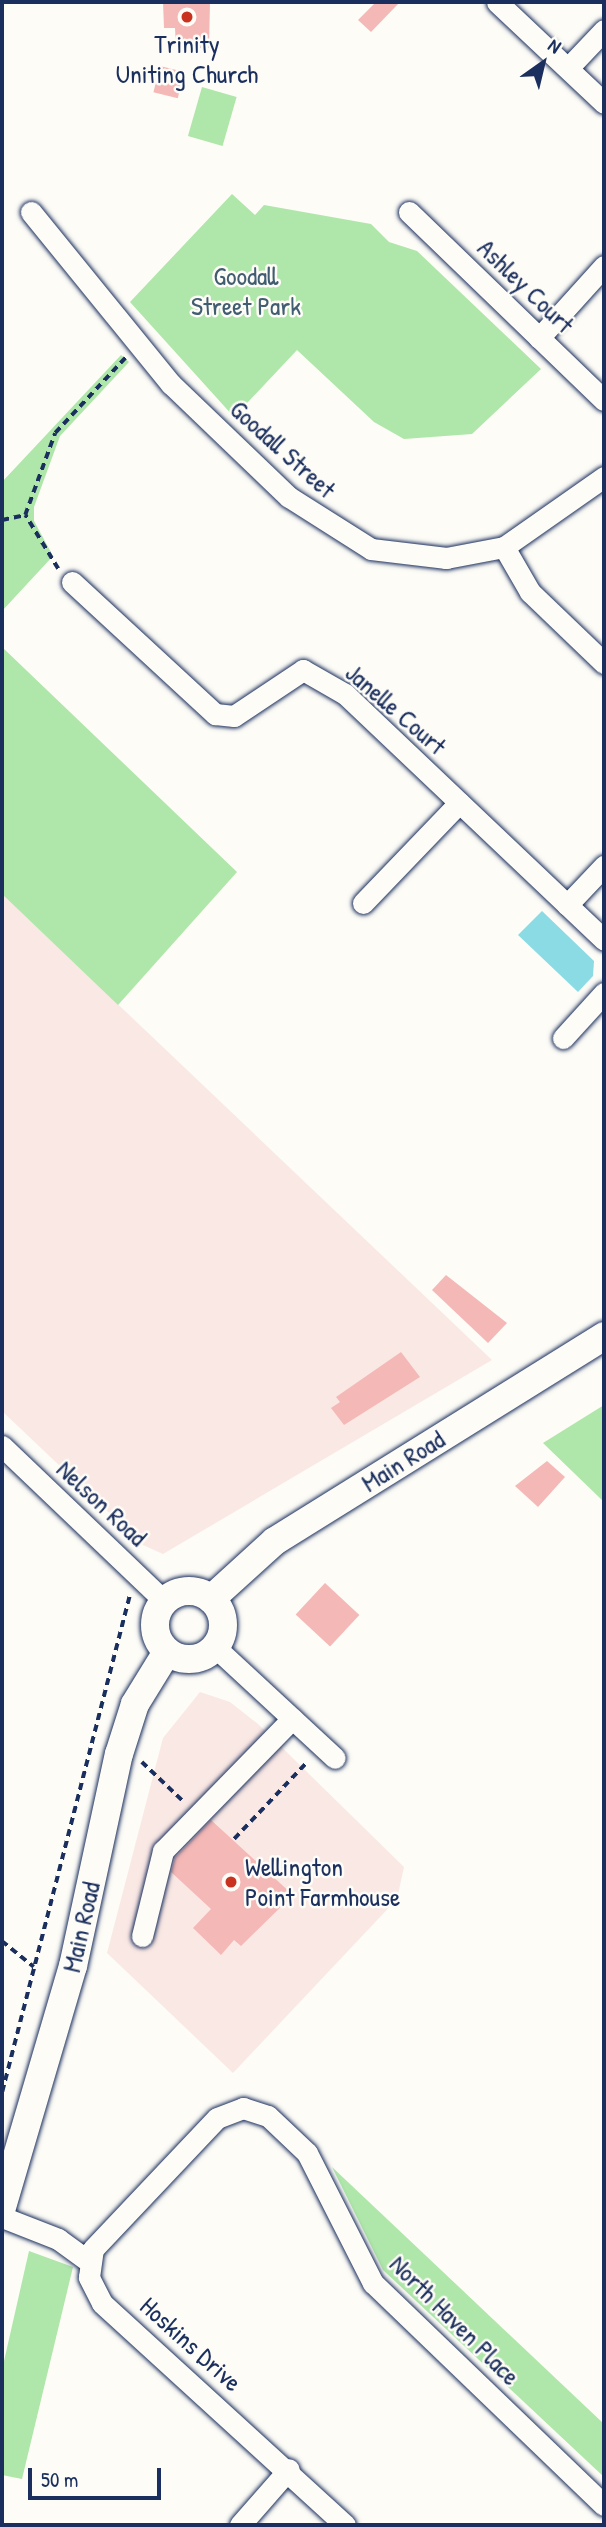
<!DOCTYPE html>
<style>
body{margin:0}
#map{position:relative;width:606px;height:2527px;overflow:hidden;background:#fdfcf7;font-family:"Patrick Hand",sans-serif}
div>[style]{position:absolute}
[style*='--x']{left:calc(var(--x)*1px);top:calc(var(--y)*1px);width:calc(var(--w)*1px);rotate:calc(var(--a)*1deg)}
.built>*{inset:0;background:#fae8e4}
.green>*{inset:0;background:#afe6a9;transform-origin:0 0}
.water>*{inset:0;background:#8adbe4}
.building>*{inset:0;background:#f4b8b6;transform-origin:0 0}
.path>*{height:3.5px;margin-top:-1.75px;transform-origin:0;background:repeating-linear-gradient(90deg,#1b2f5e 0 7px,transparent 0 12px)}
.roads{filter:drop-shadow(0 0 2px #1b2f5e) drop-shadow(0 0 2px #1b2f5e)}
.minor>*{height:21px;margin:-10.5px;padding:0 10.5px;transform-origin:10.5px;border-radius:10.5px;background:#fdfcf7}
.major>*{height:28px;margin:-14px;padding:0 14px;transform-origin:14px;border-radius:14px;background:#fdfcf7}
.major>.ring{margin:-14px;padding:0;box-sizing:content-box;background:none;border:28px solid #fdfcf7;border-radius:50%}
.dots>*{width:19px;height:19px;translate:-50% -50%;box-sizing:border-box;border:4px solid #fdfcf7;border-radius:50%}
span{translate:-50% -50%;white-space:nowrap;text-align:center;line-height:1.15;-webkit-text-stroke:5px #fdfcf7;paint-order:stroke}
.poi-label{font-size:26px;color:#1b2f5e}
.left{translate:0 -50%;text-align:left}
.park-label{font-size:26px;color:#405d71}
.street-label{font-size:26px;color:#1b2f5e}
.frame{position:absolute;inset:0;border:4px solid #1b2f5e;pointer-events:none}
.north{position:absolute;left:508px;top:28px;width:70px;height:70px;-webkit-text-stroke:5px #fdfcf7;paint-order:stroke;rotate:34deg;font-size:19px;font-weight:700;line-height:28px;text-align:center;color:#1b2f5e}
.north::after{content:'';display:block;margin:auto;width:24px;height:32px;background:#1b2f5e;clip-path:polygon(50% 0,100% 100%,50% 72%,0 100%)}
.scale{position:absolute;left:28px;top:2468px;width:133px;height:32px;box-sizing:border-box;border:4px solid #1b2f5e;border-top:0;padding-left:9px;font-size:21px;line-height:24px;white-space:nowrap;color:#1b2f5e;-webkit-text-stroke:5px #fdfcf7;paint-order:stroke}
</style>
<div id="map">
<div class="built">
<i style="clip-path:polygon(2px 894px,492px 1360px,163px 1554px,143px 1545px,2px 1411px)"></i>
<i style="clip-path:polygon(200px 1692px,230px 1702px,258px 1724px,404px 1867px,397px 1899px,233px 2073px,107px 1953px,163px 1738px)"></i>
</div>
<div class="green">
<i style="left:202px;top:87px;width:36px;height:51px;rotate:16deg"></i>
<i style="clip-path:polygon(232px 194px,255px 215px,264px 205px,371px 224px,389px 242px,417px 251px,541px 369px,472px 434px,404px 439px,374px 422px,297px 350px,234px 417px,130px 302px)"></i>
<i style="clip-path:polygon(121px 355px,129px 362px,60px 436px,34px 507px,34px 521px,53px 556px,2px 611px,2px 482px)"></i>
<i style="clip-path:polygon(2px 647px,237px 872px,118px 1005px,2px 894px)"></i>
<i style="clip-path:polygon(604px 1405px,604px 1502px,543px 1443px)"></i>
<i style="clip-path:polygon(332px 2167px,604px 2424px,604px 2477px,383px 2270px)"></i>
<i style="clip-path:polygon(29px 2251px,73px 2267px,22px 2479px,2px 2475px,2px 2370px)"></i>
</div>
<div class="water">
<i style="clip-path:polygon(542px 911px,594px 961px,593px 976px,578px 992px,518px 935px)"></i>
</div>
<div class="building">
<i style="clip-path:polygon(163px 2px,210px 2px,209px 48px,176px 48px,175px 28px,164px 28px)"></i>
<i style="clip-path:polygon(376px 2px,400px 2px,371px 32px,358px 20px)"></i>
<i style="left:160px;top:66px;width:25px;height:27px;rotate:14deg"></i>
<i style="clip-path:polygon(446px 1275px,507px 1323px,488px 1343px,432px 1290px)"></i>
<i style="clip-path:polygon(401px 1352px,420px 1377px,344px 1425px,331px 1408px,340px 1402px,336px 1397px)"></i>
<i style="clip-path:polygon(547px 1461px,565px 1477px,538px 1507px,515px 1486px)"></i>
<i style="left:325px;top:1583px;width:47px;height:43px;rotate:43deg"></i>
<i style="clip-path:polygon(211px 1820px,293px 1895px,241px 1946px,234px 1940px,221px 1955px,193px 1928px,211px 1909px,171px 1872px,175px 1858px)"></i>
</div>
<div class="path">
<i style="--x:2;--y:520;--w:24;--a:-12"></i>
<i style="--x:58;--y:569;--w:63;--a:-121.4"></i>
<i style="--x:25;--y:515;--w:87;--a:-69.9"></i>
<i style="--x:55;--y:433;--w:104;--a:-46.9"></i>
<i style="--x:142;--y:1762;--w:59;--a:43.6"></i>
<i style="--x:234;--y:1839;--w:106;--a:-46.5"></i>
<i style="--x:2;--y:1941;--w:41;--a:39.1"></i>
<i style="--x:2;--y:2092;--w:514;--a:-75.59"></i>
</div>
<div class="roads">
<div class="minor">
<i style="--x:497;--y:2;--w:147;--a:43.3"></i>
<i style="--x:568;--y:68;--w:52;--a:-46.5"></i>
<i style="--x:31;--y:212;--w:222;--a:50.9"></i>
<i style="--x:171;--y:384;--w:163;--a:43.8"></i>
<i style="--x:289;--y:497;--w:97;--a:32.4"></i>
<i style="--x:371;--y:549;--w:76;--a:6.8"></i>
<i style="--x:446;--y:558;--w:59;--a:-10.7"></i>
<i style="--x:504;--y:547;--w:122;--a:-35"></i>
<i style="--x:409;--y:212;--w:271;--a:44"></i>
<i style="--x:539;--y:338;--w:97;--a:-47.9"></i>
<i style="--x:504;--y:547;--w:52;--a:60"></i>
<i style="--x:530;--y:592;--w:103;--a:43.8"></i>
<i style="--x:72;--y:582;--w:195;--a:42.7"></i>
<i style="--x:215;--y:714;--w:19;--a:6"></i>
<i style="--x:234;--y:716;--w:83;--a:-33.7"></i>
<i style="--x:303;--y:670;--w:48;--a:29.7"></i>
<i style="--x:345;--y:694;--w:357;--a:43.5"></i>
<i style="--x:363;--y:903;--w:139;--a:-46.2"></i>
<i style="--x:567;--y:905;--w:54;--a:-46.5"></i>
<i style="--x:563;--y:1038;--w:61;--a:-47.7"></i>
<i style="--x:2;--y:1446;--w:224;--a:43.7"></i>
<i style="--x:215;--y:1647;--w:163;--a:42.8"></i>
<i style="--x:142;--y:1936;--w:88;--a:-76.1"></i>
<i style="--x:163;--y:1851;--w:185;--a:-45.7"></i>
<i style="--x:2;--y:2217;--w:60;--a:21.4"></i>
<i style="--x:58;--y:2239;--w:37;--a:36"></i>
<i style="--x:240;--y:2525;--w:74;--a:-48.8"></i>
<i style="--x:345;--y:2525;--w:329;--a:-137.6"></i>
<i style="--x:102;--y:2303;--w:29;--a:-117"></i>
<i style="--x:89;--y:2277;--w:28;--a:-82"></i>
<i style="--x:93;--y:2249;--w:180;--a:-46.6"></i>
<i style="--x:217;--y:2118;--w:28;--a:-21"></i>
<i style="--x:243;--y:2108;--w:26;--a:18"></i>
<i style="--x:268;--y:2116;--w:54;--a:43.5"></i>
<i style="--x:307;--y:2153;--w:146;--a:63.1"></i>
<i style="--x:373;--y:2283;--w:320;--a:43.9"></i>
</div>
<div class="major">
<i class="ring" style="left:155px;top:1591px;width:40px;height:40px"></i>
<i style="--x:211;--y:1599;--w:86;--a:-42.2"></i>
<i style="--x:275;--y:1541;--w:388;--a:-31.9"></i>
<i style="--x:2;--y:2207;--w:251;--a:-73.6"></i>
<i style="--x:73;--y:1966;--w:217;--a:-77.8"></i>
<i style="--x:119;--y:1754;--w:52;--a:-72.3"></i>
<i style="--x:135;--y:1704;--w:61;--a:-58.4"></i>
</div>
</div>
<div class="dots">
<i style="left:187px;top:17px;background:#c8321e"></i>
<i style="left:231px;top:1882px;background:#c8321e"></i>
</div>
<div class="poi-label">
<span style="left:187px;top:59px">Trinity<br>Uniting Church</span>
<span class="left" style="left:245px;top:1882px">Wellington<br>Point Farmhouse</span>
</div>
<div class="park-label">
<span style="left:246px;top:291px">Goodall<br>Street Park</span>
</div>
<div class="street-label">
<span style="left:526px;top:286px;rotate:44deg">Ashley Court</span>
<span style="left:283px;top:449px;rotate:42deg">Goodall Street</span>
<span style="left:396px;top:709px;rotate:41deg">Janelle Court</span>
<span style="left:403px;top:1461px;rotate:-32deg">Main Road</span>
<span style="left:102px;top:1503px;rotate:43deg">Nelson Road</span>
<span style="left:81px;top:1927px;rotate:-77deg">Main Road</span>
<span style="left:455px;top:2320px;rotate:45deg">North Haven Place</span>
<span style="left:191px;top:2344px;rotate:42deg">Hoskins Drive</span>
</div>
<div class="frame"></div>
<div class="north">N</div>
<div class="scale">50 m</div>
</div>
